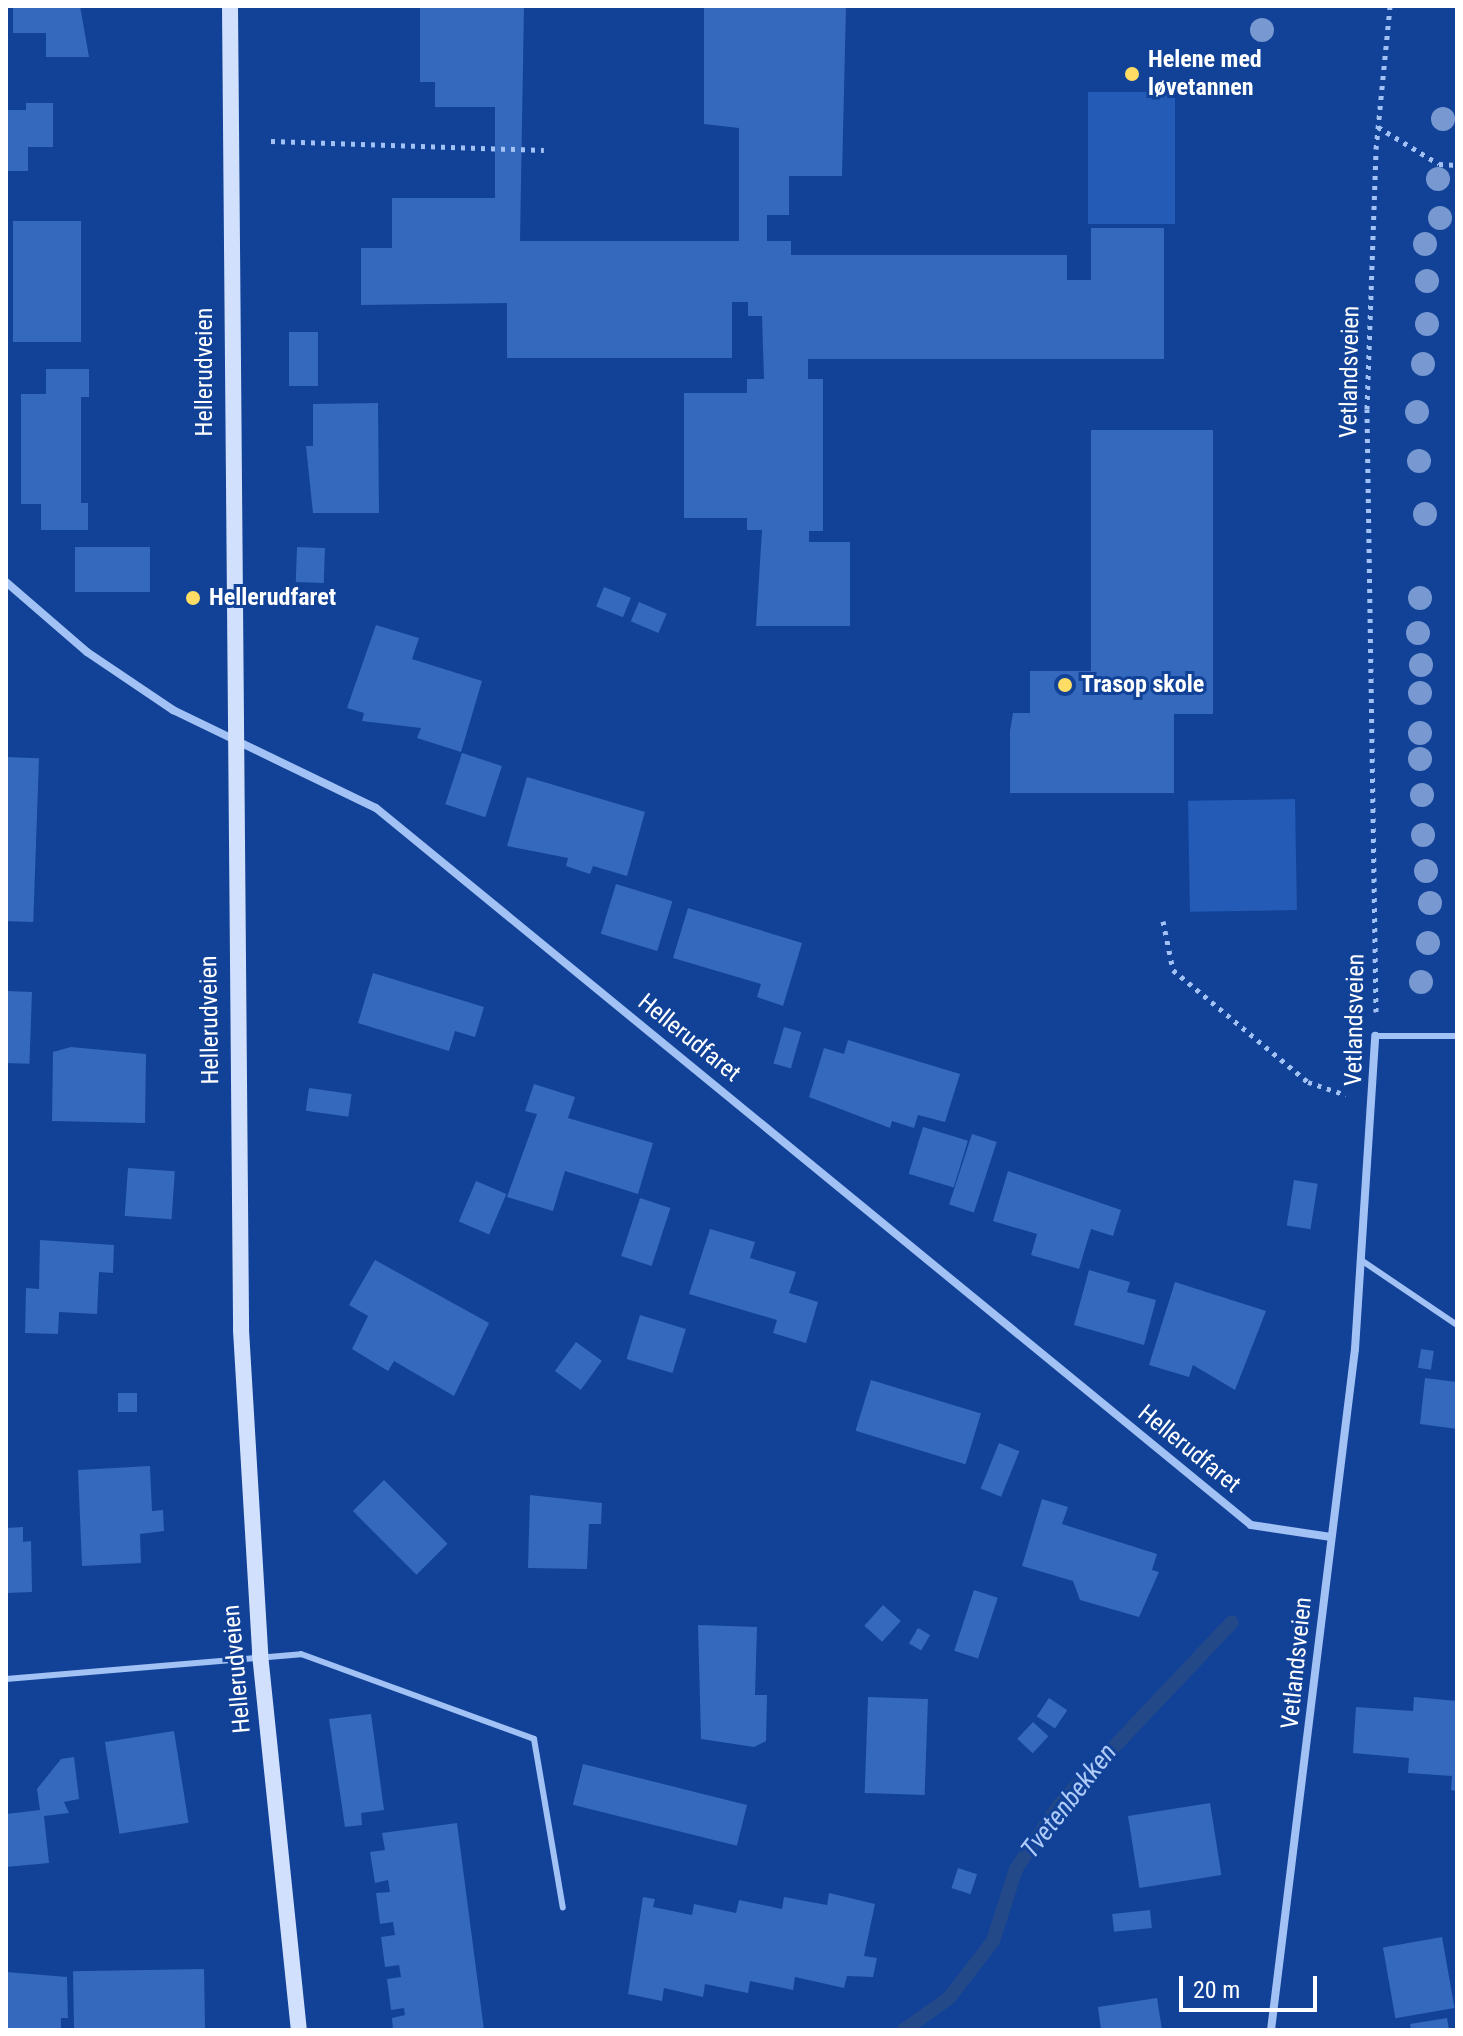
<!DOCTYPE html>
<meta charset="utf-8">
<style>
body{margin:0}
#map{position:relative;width:1463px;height:2036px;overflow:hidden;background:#114297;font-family:"Roboto Condensed",sans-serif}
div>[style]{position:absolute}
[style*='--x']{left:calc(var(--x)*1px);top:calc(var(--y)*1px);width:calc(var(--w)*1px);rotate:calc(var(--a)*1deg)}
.green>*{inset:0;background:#245bb6;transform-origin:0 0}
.stream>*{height:14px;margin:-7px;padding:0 7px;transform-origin:7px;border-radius:7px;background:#244989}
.building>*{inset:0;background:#3569bd;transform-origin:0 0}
.path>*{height:5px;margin-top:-2.5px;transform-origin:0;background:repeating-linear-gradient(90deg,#a2c1f4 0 4px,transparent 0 10px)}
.lane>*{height:6px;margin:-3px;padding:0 3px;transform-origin:3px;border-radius:3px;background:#a2c1f4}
.street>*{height:8px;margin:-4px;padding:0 4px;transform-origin:4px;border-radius:4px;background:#a2c1f4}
.secondary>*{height:16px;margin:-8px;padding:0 8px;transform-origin:8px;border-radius:8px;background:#d1e1fd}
.trees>*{width:24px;height:24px;margin:-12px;border-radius:50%;background:#7798d0}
.dots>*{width:22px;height:22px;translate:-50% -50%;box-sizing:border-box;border:4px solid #114297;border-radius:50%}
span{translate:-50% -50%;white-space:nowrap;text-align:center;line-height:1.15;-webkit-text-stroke:6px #114297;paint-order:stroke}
.poi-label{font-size:24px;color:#fff;font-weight:700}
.left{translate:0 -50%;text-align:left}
.street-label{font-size:24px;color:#fff}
.water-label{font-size:26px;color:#aecbfa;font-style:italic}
.frame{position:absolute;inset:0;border:8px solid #fff;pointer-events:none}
.scale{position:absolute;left:1179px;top:1976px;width:138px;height:36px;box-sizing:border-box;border:4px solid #fff;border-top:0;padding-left:10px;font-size:24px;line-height:28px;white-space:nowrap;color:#fff;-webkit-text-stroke:6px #114297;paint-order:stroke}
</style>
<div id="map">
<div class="green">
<i style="left:1175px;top:92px;width:132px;height:87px;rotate:90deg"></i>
<i style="left:1295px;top:799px;width:111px;height:107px;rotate:89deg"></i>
</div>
<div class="stream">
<i style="--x:904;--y:2030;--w:55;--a:-35.4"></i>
<i style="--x:949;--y:1998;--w:72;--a:-52.3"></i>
<i style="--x:993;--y:1941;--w:76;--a:-72.3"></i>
<i style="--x:1016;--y:1869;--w:78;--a:-55.9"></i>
<i style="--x:1060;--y:1804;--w:250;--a:-46.6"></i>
</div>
<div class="building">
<i style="clip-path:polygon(13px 6px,80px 6px,89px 57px,46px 57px,46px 33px,13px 33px)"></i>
<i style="clip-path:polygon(420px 6px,524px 6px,520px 241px,739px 241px,739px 128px,704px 124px,704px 6px,846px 6px,842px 176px,789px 176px,789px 215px,767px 215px,767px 241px,791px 241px,791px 255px,1067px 255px,1067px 280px,1091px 280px,1091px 228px,1164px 228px,1164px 359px,808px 359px,808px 379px,823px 379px,823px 531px,809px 531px,809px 542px,850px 542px,850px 626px,756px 626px,762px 530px,747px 530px,747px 518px,684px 518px,684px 393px,747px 393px,747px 379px,764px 379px,762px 316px,748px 316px,748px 302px,732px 302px,732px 358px,507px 358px,507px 303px,361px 305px,361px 248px,392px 248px,392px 198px,495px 198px,495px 107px,435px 107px,435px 82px,420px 82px)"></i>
<i style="clip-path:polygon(26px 103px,53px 103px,53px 147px,28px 147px,28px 171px,6px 171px,6px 110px,26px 110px)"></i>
<i style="left:13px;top:221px;width:68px;height:121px"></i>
<i style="left:289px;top:332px;width:29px;height:54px"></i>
<i style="clip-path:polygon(46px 369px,89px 369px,89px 397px,81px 397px,81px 503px,88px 503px,88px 530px,41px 530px,41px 504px,21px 504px,21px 394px,46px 394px)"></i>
<i style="clip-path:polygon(378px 403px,379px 513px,313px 513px,306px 446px,313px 446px,313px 404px)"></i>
<i style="clip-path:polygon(1091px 430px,1213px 430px,1213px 714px,1174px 714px,1174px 793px,1010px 793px,1010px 731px,1013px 713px,1030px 713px,1030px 671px,1091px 671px)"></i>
<i style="left:150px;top:547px;width:45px;height:75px;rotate:90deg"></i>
<i style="left:297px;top:547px;width:28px;height:35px;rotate:2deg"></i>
<i style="left:604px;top:587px;width:29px;height:21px;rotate:22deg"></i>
<i style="left:639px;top:602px;width:30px;height:21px;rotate:23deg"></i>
<i style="clip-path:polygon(376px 625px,419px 638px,412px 659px,482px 681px,461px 752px,417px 738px,421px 728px,362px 721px,364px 713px,347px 708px)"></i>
<i style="left:462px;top:753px;width:42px;height:54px;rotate:18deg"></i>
<i style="left:6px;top:757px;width:33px;height:164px;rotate:2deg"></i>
<i style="clip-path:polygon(527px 777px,645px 812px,627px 876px,593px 866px,590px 874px,566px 866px,568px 858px,507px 846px)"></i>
<i style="left:616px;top:884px;width:59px;height:52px;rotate:17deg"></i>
<i style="clip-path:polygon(688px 908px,802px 943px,783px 1006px,757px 997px,761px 984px,673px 958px)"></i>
<i style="clip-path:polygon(373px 973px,484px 1007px,475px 1037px,455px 1031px,449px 1051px,358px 1023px)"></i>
<i style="left:6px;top:991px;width:26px;height:72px;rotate:2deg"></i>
<i style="left:784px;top:1027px;width:18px;height:38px;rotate:16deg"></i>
<i style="clip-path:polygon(848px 1040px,960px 1074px,945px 1122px,918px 1115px,914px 1128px,892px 1121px,890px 1128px,809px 1097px,824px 1048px,844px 1054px)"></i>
<i style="clip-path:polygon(71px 1047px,146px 1054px,145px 1123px,52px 1121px,53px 1052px)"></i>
<i style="clip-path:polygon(534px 1084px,575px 1097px,568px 1118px,653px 1143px,638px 1194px,565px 1171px,553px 1211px,507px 1197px,537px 1114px,525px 1111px)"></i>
<i style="left:309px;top:1088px;width:43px;height:23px;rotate:8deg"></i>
<i style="left:923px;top:1127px;width:47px;height:49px;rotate:17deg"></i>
<i style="left:972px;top:1134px;width:26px;height:74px;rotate:18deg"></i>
<i style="left:128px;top:1168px;width:47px;height:48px;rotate:4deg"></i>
<i style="clip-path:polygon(1008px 1171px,1121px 1210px,1113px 1236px,1091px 1229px,1079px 1269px,1031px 1255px,1037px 1234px,993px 1221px)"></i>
<i style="left:1294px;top:1180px;width:24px;height:46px;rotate:9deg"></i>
<i style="left:476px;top:1181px;width:33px;height:44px;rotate:23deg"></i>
<i style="left:640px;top:1198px;width:32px;height:61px;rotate:18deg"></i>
<i style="clip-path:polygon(710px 1229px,755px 1242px,750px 1258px,796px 1272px,789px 1293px,818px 1302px,806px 1343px,773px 1333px,777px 1320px,689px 1294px)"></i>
<i style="clip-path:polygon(40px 1240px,114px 1245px,113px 1273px,99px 1272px,97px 1314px,59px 1312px,58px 1334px,25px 1333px,26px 1288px,39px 1289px)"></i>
<i style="clip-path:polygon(375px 1260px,489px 1323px,454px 1396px,394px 1361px,388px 1371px,352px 1349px,368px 1316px,349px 1305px)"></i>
<i style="clip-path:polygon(1089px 1270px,1130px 1282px,1127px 1292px,1156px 1300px,1144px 1345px,1074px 1325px)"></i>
<i style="clip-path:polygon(1175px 1282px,1266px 1311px,1235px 1390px,1193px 1365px,1189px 1377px,1149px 1365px)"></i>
<i style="left:640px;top:1315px;width:48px;height:46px;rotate:17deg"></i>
<i style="left:576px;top:1342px;width:32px;height:36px;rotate:36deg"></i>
<i style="left:1421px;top:1349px;width:13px;height:19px;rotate:9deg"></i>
<i style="clip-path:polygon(1425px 1378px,1457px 1382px,1457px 1429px,1420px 1424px)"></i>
<i style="left:871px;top:1380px;width:115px;height:53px;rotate:17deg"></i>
<i style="left:118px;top:1393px;width:19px;height:19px"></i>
<i style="left:999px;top:1443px;width:22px;height:49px;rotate:22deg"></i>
<i style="clip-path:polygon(150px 1466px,152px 1511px,163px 1510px,164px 1531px,140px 1534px,141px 1563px,82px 1566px,78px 1470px)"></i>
<i style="left:384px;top:1480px;width:90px;height:44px;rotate:45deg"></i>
<i style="clip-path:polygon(530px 1495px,602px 1503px,601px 1524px,589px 1524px,587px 1569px,528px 1568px)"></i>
<i style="clip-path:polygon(1042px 1499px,1068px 1507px,1062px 1524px,1157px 1554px,1152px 1570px,1159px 1572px,1139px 1617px,1080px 1600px,1073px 1581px,1022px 1566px)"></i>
<i style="clip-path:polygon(23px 1527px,23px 1542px,31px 1541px,32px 1592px,6px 1593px,6px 1528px)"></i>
<i style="left:974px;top:1590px;width:25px;height:64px;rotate:18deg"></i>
<i style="left:883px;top:1605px;width:24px;height:28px;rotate:42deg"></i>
<i style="clip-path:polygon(698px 1625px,757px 1627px,755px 1695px,767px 1695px,766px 1741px,754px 1747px,701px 1739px)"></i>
<i style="left:918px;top:1628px;width:14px;height:18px;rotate:30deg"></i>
<i style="left:868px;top:1697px;width:60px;height:96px;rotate:2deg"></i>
<i style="clip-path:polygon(1414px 1697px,1457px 1701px,1457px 1791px,1451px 1790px,1452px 1776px,1408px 1773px,1409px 1758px,1353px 1753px,1356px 1707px,1413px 1711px)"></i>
<i style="left:1049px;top:1698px;width:22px;height:22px;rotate:34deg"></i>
<i style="clip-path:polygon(371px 1714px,384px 1810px,361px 1813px,362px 1825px,345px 1827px,329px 1719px)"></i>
<i style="left:1033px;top:1722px;width:21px;height:23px;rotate:43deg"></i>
<i style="left:174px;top:1731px;width:93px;height:70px;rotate:81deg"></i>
<i style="clip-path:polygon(74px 1757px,79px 1799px,64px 1802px,69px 1813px,44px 1816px,49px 1863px,6px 1867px,6px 1814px,40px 1810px,37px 1789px,61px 1759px)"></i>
<i style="left:583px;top:1764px;width:169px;height:42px;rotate:14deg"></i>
<i style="left:1210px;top:1803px;width:73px;height:83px;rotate:81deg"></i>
<i style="clip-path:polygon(457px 1823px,484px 2030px,393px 2030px,392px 2018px,405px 2015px,404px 2008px,391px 2010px,387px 1979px,401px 1977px,399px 1965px,385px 1967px,381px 1937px,395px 1935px,393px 1922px,380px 1924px,376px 1893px,390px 1892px,388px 1880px,375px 1883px,370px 1852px,385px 1850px,382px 1833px)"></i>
<i style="left:958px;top:1868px;width:20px;height:21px;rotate:18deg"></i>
<i style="clip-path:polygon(829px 1893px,875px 1904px,864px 1956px,877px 1958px,873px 1977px,847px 1976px,844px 1988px,795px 1977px,793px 1990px,750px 1981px,748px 1993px,705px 1984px,703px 1997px,664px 1988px,662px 2001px,628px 1994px,643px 1897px,655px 1899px,653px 1907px,692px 1915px,694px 1904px,736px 1913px,739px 1900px,782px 1909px,784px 1897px,827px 1905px)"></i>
<i style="left:1150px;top:1910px;width:18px;height:38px;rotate:84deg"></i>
<i style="left:1442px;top:1937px;width:72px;height:60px;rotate:80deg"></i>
<i style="left:204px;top:1969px;width:61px;height:131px;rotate:89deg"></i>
<i style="clip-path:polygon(6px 1972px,67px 1977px,68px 2018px,61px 2018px,61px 2030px,6px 2030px)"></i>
<i style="clip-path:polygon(1157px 1998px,1162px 2030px,1101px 2030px,1098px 2007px)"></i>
<i style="clip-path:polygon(1447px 2018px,1449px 2030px,1411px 2030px,1410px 2024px)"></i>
</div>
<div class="path">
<i style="--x:1378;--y:127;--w:71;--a:31.2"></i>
<i style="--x:1439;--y:164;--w:18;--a:3"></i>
<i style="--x:271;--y:141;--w:273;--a:1.9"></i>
<i style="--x:1163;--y:921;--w:50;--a:78.5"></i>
<i style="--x:1173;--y:970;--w:175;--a:39.7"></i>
<i style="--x:1308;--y:1082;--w:40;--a:18.9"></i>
<i style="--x:1376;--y:1012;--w:603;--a:-90.86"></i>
<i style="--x:1367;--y:409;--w:260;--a:-88"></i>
<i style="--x:1376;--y:149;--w:144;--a:-84.4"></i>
</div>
<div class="lane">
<i style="--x:1375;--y:1036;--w:82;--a:0"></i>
<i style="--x:1361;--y:1260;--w:116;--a:34.1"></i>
<i style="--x:6;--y:1679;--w:296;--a:-4.8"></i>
<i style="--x:301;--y:1654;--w:248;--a:20"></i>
<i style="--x:534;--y:1739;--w:171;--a:80.3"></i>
</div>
<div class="street">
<i style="--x:6;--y:582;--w:107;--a:40.8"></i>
<i style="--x:87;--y:652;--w:104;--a:34"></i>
<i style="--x:173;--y:710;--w:225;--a:25.8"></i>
<i style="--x:376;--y:808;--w:1131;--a:39.33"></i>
<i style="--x:1251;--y:1525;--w:81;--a:8.5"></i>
<i style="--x:1271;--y:2030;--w:686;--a:-82.97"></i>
<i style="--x:1355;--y:1349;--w:314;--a:-86.3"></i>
</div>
<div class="secondary">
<i style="--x:230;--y:6;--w:1324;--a:89.52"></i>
<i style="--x:241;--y:1330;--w:325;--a:86.6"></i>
<i style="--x:260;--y:1654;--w:378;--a:84.1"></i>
</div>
<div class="trees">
<i style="left:1262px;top:30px"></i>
<i style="left:1443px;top:119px"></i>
<i style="left:1438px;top:179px"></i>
<i style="left:1440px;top:218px"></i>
<i style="left:1425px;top:244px"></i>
<i style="left:1427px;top:281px"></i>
<i style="left:1427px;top:324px"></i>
<i style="left:1423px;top:364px"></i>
<i style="left:1417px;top:412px"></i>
<i style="left:1419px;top:461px"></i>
<i style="left:1425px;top:514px"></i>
<i style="left:1420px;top:598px"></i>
<i style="left:1418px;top:633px"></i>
<i style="left:1421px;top:665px"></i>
<i style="left:1420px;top:693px"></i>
<i style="left:1420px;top:733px"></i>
<i style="left:1420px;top:759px"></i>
<i style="left:1422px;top:795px"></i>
<i style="left:1423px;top:835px"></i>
<i style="left:1426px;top:871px"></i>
<i style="left:1430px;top:903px"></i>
<i style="left:1428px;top:943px"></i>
<i style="left:1421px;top:982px"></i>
</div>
<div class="dots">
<i style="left:1132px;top:74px;background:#ffdd64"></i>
<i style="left:193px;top:598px;background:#ffdd64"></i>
<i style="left:1065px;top:685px;background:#ffdd64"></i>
</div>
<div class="poi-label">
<span class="left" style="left:1148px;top:74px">Helene med<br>løvetannen</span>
<span class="left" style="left:209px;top:598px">Hellerudfaret</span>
<span class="left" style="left:1081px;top:685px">Trasop skole</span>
</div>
<div class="street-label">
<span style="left:205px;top:372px;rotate:-90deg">Hellerudveien</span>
<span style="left:1350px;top:372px;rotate:-89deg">Vetlandsveien</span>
<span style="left:210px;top:1020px;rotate:-91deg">Hellerudveien</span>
<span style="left:1355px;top:1020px;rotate:-89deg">Vetlandsveien</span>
<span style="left:689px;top:1038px;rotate:39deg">Hellerudfaret</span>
<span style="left:1189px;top:1449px;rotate:39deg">Hellerudfaret</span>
<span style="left:1297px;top:1663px;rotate:-84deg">Vetlandsveien</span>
<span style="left:237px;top:1669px;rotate:-95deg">Hellerudveien</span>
</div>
<div class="water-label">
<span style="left:1069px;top:1801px;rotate:-52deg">Tvetenbekken</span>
</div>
<div class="frame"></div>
<div class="scale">20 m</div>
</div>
